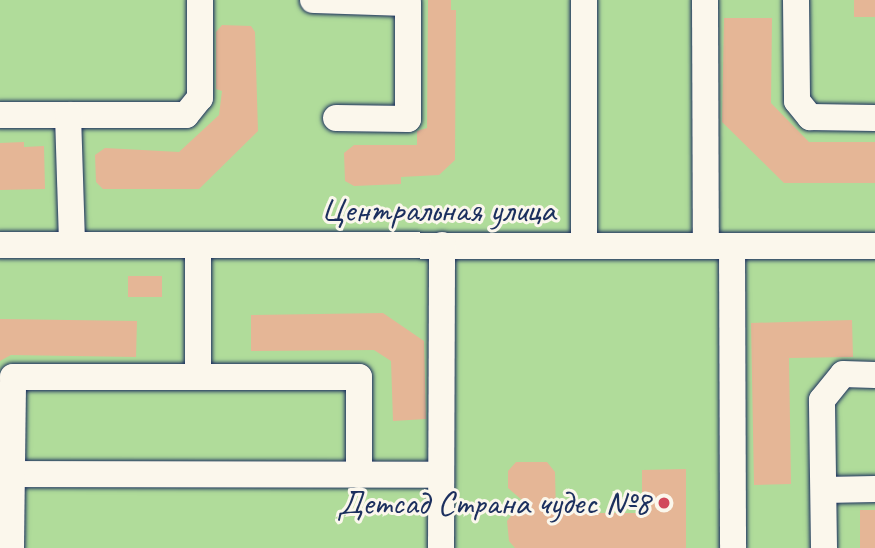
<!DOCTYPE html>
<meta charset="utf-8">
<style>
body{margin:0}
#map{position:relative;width:875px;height:548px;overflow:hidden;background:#f4e4d2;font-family:Caveat,sans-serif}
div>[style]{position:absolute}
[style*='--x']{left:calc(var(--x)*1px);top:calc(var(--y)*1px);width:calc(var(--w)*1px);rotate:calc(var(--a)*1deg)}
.green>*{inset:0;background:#b0dc9a;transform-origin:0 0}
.building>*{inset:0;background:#e5b696;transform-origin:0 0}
.roads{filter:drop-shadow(0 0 2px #1b2f5e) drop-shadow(0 0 2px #1b2f5e)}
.minor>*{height:26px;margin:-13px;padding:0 13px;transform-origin:13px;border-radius:13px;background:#fbf7ec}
.dots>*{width:19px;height:19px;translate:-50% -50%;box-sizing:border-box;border:4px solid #fbf7ec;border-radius:50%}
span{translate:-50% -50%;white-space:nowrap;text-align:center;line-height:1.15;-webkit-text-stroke:6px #fbf7ec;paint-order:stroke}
.street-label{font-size:35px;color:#1b2f5e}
.poi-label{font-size:35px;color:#1b2f5e}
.right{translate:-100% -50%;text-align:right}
</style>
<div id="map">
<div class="green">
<i style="left:0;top:0;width:875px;height:548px"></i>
</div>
<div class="building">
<i style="clip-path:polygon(428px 0,451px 0,451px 10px,456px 10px,455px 160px,439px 175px,401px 177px,401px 184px,354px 186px,345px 181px,344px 153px,354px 145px,417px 145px,417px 131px,427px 128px)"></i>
<i style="left:854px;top:0;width:21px;height:17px"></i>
<i style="clip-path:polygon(724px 18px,772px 18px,771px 103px,809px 142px,875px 142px,875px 183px,784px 183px,722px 122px)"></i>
<i style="clip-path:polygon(222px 25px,251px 26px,255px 32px,258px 131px,199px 189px,103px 189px,96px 182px,95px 155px,105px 148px,179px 152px,219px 115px,222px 91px,216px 89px,216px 32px)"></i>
<i style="clip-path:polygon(24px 142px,24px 147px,44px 146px,45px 189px,0 190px,0 143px)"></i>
<i style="left:128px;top:276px;width:34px;height:21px"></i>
<i style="clip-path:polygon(383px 313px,424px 341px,426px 419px,393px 421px,391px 361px,374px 350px,251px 351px,251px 315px)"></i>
<i style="clip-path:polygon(0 319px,137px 321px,136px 357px,11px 355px,0 361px)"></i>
<i style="clip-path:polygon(852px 320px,853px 357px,789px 358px,791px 484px,754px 485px,751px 323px)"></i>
<i style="clip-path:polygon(516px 462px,547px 462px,555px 472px,556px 513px,642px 513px,642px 470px,686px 469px,686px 548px,515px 548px,509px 541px,507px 521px,523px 501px,508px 488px,508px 471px)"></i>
<i style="left:860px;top:510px;width:15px;height:38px"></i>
</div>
<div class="roads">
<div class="minor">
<i style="--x:313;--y:0;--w:95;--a:1.8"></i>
<i style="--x:408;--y:3;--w:116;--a:90"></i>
<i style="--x:408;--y:119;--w:72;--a:-179.2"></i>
<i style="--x:705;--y:0;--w:246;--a:89.8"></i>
<i style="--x:796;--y:0;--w:101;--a:89.4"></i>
<i style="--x:797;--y:101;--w:21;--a:51"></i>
<i style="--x:810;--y:117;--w:65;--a:0.9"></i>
<i style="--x:0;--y:115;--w:186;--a:0"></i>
<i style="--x:186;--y:115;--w:22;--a:-51"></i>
<i style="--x:200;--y:98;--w:98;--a:-90"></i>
<i style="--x:68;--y:115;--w:130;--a:88.2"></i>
<i style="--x:0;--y:245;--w:875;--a:0.07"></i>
<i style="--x:198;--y:245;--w:132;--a:90"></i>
<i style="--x:584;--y:246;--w:246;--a:-90"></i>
<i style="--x:732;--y:246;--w:302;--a:89.8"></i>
<i style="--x:0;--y:474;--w:441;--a:0.1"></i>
<i style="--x:824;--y:490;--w:51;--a:-1.1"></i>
<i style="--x:11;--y:548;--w:171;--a:-89.3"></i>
<i style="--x:13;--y:377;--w:346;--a:0"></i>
<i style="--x:359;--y:377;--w:98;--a:90"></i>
<i style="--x:441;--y:548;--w:303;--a:-89.8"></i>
<i style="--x:824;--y:548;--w:148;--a:-90.8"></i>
<i style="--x:822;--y:400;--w:33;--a:-51"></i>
<i style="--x:843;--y:374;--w:32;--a:2"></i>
</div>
</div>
<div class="dots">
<i style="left:664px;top:503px;background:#d1495b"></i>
</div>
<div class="street-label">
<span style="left:438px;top:210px">Центральная улица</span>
</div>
<div class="poi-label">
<span class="right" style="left:650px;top:503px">Детсад Страна чудес №8</span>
</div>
</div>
